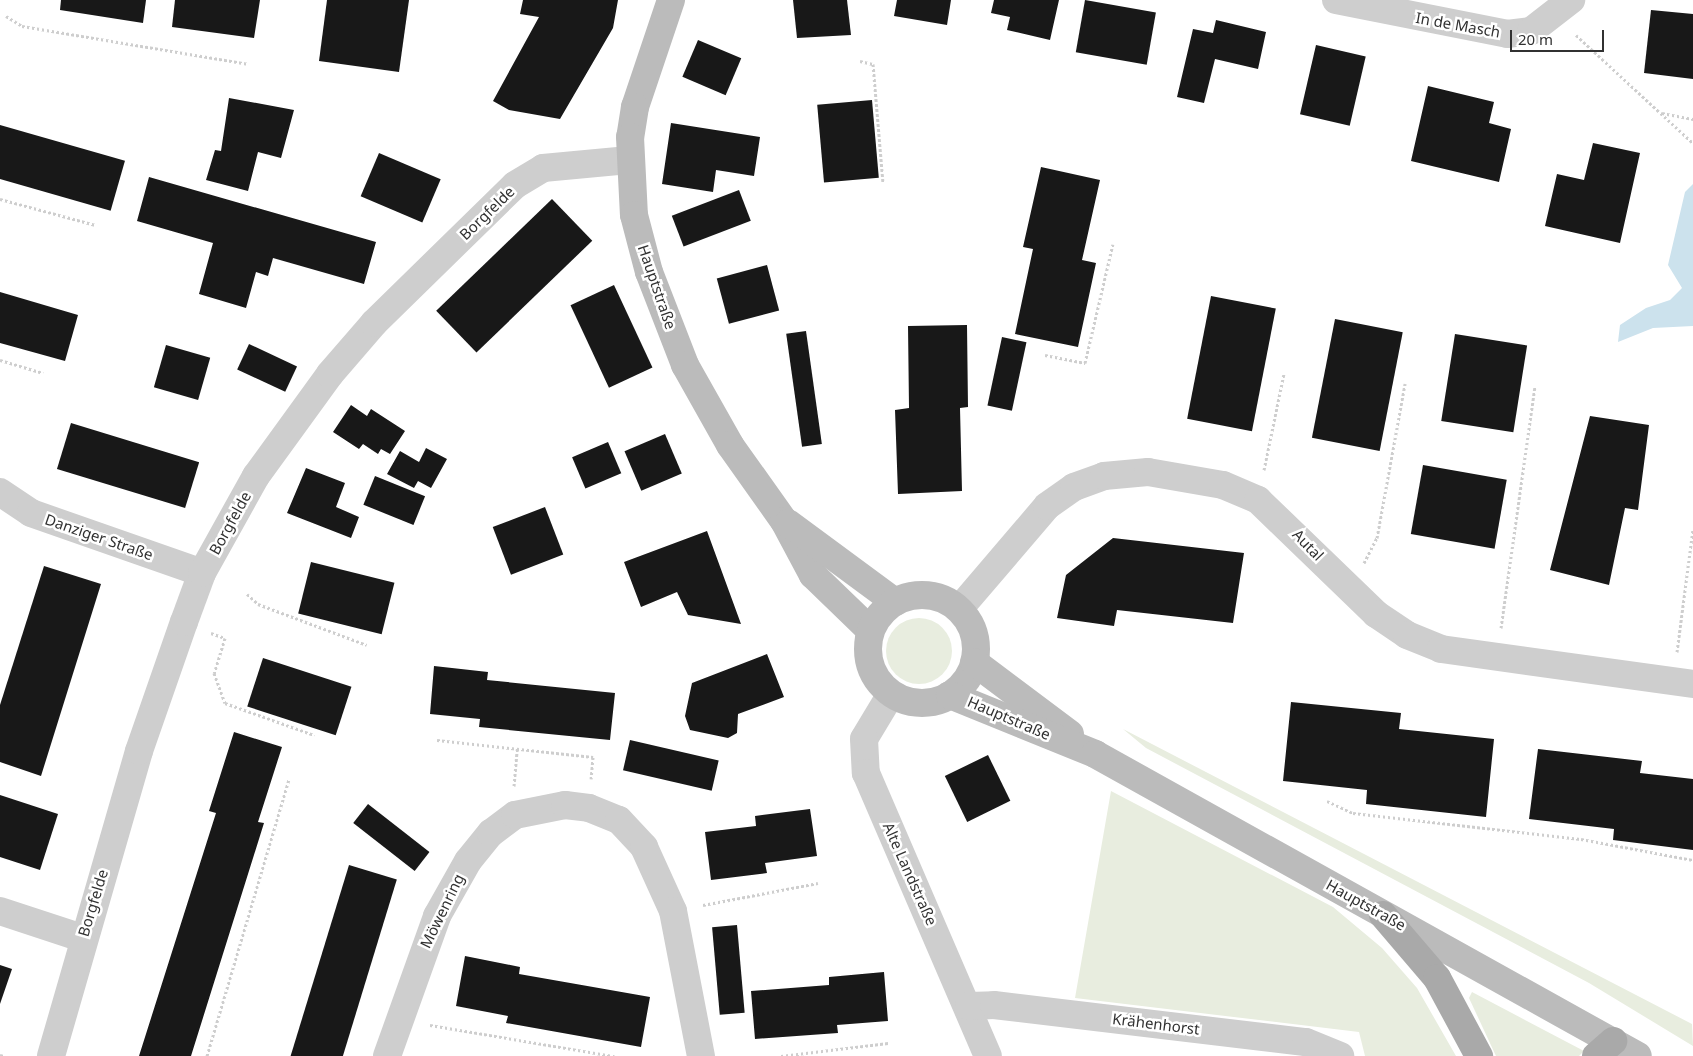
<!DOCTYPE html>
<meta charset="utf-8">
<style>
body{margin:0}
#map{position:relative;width:1693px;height:1056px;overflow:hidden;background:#fff;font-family:"Noto Sans",sans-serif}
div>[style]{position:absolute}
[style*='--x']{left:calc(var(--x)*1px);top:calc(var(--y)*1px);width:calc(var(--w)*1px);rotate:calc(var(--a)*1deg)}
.green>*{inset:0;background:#e8eddf}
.round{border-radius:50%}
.water>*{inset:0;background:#cce2ed}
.building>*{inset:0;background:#181818;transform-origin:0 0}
.path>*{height:3px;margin-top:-1.5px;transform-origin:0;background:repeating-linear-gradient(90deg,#cecece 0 2.5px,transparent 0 5px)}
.minor>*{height:28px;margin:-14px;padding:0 14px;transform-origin:14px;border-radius:14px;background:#cecece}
.secondary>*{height:28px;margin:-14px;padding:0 14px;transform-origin:14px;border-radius:14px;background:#bbb}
.secondary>.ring{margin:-14px;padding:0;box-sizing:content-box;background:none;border:28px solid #bbb;border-radius:50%}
.primary>*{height:28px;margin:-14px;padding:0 14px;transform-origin:14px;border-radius:14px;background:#a9a9a9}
span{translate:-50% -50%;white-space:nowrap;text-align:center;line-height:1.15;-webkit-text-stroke:5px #fff;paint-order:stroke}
.street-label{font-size:15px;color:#313131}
.scale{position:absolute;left:1510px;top:30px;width:94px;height:22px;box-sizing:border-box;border:2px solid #313131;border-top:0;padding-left:6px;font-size:15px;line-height:18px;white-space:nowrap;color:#313131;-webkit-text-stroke:4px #fff;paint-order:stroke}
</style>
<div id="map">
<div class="green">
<i class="round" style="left:886px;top:618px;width:66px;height:66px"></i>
<i style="clip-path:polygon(1123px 729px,1692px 1024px,1693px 1046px,1589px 983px,1146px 748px)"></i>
<i style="clip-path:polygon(1111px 791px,1333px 907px,1382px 948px,1417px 988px,1456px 1056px,1365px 1056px,1359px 1032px,1075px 998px)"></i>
<i style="clip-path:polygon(1472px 992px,1584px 1051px,1579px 1056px,1496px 1056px,1469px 998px)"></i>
</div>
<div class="water">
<i style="clip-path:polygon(1693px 184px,1693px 326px,1653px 328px,1618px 342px,1620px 325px,1646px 308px,1670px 300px,1682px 288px,1668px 265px,1685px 192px)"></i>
</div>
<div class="building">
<i style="clip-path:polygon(61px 0,146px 0,143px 23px,60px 10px)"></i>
<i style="clip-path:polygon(175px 0,260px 0,254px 38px,172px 27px)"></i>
<i style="clip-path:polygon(327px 0,409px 0,399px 72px,319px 61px)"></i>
<i style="clip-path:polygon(523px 0,618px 0,613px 28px,560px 119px,509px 110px,493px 101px,539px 17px,520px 14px)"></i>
<i style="clip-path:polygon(793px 0,847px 0,851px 35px,797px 38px)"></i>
<i style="clip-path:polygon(897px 0,951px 0,947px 25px,894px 16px)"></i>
<i style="clip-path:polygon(994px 0,1059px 0,1050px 40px,1007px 30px,1010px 17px,991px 13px)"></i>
<i style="left:1085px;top:0;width:72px;height:53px;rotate:10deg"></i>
<i style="clip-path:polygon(1651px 10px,1693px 14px,1693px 79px,1644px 73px)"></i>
<i style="clip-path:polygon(1216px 20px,1266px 32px,1258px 69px,1215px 59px,1204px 103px,1177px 97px,1193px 29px,1213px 33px)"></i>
<i style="left:698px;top:40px;width:47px;height:40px;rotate:23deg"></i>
<i style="left:1316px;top:45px;width:51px;height:71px;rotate:13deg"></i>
<i style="clip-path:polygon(1428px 86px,1494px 102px,1489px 123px,1511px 129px,1499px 182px,1411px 161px)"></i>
<i style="clip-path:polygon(229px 98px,294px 110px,281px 158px,258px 152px,248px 191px,206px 180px,215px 150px,221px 151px)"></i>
<i style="left:872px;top:100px;width:78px;height:55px;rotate:85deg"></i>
<i style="clip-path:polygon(671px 123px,760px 137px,754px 176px,716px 170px,713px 192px,662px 184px)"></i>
<i style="left:0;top:125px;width:130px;height:52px;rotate:16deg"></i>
<i style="clip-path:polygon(1593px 143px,1640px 153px,1620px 243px,1545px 226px,1557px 174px,1584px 180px)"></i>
<i style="left:379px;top:153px;width:67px;height:47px;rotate:23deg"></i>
<i style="clip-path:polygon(1041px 167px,1100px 180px,1082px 260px,1096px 263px,1078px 347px,1015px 334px,1033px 249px,1023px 247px)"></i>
<i style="clip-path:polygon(149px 177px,376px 242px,364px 284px,273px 258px,268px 276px,256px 272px,246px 308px,199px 294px,213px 243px,137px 221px)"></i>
<i style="left:739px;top:190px;width:33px;height:72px;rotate:69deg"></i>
<i style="left:552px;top:199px;width:58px;height:161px;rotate:46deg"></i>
<i style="left:767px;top:265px;width:47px;height:52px;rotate:75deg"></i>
<i style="left:614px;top:285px;width:91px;height:48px;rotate:65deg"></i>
<i style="clip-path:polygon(0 292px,78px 315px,65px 361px,0 343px)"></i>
<i style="left:1211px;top:296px;width:66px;height:125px;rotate:11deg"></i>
<i style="left:1335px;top:319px;width:69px;height:121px;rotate:11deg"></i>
<i style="clip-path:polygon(967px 325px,968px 407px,960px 408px,962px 491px,898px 494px,895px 410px,909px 408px,908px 326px)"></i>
<i style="left:806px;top:331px;width:114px;height:20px;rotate:82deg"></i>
<i style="left:1455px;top:334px;width:73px;height:88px;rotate:9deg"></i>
<i style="left:1002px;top:337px;width:25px;height:70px;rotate:12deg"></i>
<i style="left:249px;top:344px;width:53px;height:28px;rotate:25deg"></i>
<i style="left:166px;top:345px;width:46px;height:44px;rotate:16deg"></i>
<i style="clip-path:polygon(351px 405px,367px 416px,371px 409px,405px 431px,390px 454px,381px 449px,378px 454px,363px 444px,359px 449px,333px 432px)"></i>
<i style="clip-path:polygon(1590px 416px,1649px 425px,1638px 510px,1625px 508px,1609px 585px,1550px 570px)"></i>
<i style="left:71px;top:423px;width:134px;height:48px;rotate:17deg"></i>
<i style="left:665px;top:434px;width:43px;height:44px;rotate:67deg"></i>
<i style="left:608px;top:442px;width:34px;height:39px;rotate:67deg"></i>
<i style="clip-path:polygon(426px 448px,447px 459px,431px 488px,418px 481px,414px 488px,387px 474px,400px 451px,419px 462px)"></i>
<i style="left:1423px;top:465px;width:85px;height:70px;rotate:10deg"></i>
<i style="clip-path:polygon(306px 468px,345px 483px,336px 507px,359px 517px,351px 538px,287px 513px)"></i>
<i style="left:375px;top:476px;width:54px;height:31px;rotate:22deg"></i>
<i style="left:545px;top:507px;width:51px;height:56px;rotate:69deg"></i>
<i style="clip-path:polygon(707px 531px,741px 624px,688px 615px,677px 592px,641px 607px,624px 562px)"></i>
<i style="clip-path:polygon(1113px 538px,1244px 553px,1233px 623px,1117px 610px,1114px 626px,1057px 618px,1066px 575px)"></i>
<i style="left:311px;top:562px;width:86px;height:53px;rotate:14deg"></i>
<i style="clip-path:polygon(44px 566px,101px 584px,41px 776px,0 762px,0 705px)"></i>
<i style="clip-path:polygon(767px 654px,784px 697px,738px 714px,737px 733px,728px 738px,690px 730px,685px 716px,692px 683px)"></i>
<i style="left:263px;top:658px;width:93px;height:51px;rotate:18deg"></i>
<i style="clip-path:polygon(434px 666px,488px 672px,487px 680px,615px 693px,610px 740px,479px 727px,480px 719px,430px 714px)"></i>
<i style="clip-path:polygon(1291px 702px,1401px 713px,1399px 729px,1494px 739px,1486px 817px,1366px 804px,1367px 790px,1283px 781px)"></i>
<i style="clip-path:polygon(234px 732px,282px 747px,258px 822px,264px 823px,191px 1056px,139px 1056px,216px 813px,209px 811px)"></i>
<i style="left:630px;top:740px;width:91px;height:31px;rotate:13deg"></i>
<i style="clip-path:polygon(1538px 749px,1642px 761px,1640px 773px,1693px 779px,1693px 850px,1613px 840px,1614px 829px,1529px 819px)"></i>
<i style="left:988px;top:755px;width:51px;height:48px;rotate:64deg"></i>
<i style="clip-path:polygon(0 795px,58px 814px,40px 870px,0 857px)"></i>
<i style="left:368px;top:804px;width:78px;height:24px;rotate:38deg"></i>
<i style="clip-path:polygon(810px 809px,817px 856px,765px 863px,767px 873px,711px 880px,705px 832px,756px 826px,755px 816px)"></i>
<i style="left:349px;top:865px;width:50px;height:200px;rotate:17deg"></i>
<i style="left:737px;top:925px;width:88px;height:25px;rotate:85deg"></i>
<i style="clip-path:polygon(465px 956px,520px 967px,519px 974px,650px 997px,641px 1047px,506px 1023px,508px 1016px,456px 1006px)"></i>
<i style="clip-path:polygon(0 965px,12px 969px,0 1004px)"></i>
<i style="clip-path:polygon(884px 972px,888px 1021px,837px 1025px,838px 1033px,755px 1039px,751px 991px,829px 985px,829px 977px)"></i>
</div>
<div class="path">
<i style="--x:6;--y:16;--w:19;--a:32"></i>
<i style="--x:22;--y:26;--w:230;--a:9.5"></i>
<i style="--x:1576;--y:35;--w:159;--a:42.7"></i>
<i style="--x:860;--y:61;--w:13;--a:13"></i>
<i style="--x:873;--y:64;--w:119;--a:85.2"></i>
<i style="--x:1662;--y:113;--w:32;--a:11"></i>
<i style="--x:0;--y:199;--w:99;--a:15.2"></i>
<i style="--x:1045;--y:355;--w:41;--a:11.3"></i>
<i style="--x:1085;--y:363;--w:122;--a:-76.8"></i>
<i style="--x:0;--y:360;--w:45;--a:16.8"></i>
<i style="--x:1264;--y:470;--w:99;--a:-78.3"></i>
<i style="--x:1364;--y:563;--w:28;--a:-63"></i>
<i style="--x:1377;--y:538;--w:157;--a:-79.7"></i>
<i style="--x:247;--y:594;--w:15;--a:42"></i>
<i style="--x:258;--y:604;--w:116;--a:20.6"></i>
<i style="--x:1501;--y:628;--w:244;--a:-82"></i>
<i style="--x:211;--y:633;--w:15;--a:20"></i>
<i style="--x:225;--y:638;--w:37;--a:107"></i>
<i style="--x:214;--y:673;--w:32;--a:70"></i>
<i style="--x:225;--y:703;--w:95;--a:19.8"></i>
<i style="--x:1677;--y:652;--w:124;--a:-82.6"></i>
<i style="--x:437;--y:740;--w:157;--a:6.2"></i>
<i style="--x:593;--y:757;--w:22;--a:95"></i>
<i style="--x:514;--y:786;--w:37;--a:-85"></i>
<i style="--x:1327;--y:801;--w:29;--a:25"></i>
<i style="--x:1353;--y:813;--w:229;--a:6.5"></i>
<i style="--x:1581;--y:839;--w:114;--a:10.6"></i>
<i style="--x:703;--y:905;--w:117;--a:-10.8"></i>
<i style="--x:430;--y:1025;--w:187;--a:9.6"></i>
<i style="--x:0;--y:1055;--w:4;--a:14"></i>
<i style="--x:207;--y:1056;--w:289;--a:-73.5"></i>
<i style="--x:781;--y:1056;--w:108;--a:-6.9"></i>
</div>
<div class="minor">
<i style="--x:1336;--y:0;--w:174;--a:11.2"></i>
<i style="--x:1507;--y:34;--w:24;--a:-7"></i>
<i style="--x:1531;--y:31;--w:51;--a:-37.8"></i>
<i style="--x:0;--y:492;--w:37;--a:34"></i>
<i style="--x:31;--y:513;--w:181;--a:19.3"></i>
<i style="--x:960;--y:608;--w:134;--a:-49.5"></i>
<i style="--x:1047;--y:506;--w:33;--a:-35"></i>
<i style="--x:1074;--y:487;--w:32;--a:-20"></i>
<i style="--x:1104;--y:476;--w:44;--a:-5.2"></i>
<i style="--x:1148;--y:472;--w:76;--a:9.8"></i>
<i style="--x:1223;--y:485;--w:38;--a:23"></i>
<i style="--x:1258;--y:500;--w:164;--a:44"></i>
<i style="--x:1376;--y:614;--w:37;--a:34"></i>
<i style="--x:1407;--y:635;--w:37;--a:22"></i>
<i style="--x:1441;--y:649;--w:254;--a:7.9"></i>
<i style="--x:891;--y:694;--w:52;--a:121"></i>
<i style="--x:864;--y:739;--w:34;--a:87"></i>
<i style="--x:866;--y:773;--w:308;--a:66.7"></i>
<i style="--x:0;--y:911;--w:86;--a:18.2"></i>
<i style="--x:969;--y:1006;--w:25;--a:-2"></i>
<i style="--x:994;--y:1005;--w:314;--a:6.8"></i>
<i style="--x:1306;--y:1042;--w:37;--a:22"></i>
<i style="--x:51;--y:1056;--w:317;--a:-73.9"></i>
<i style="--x:139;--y:751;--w:137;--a:-70.8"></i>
<i style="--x:184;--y:622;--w:52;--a:-69.8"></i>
<i style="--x:202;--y:573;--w:111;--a:-60.9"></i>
<i style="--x:256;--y:476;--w:126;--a:-54"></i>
<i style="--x:330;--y:374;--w:67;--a:-49.2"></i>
<i style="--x:374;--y:323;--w:197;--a:-44.4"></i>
<i style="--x:515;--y:185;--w:33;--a:-31"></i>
<i style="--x:543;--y:168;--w:86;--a:-5.3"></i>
<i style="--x:387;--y:1056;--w:149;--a:-70.3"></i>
<i style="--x:437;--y:916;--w:63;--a:-60.6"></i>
<i style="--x:468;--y:861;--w:36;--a:-51"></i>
<i style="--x:491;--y:833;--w:30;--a:-37"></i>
<i style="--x:515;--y:815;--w:51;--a:-11.3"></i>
<i style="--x:565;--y:805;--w:24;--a:7"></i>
<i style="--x:589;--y:808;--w:32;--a:22"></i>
<i style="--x:619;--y:820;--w:37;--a:47"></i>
<i style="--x:644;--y:847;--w:70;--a:65.6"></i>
<i style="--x:673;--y:911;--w:148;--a:79.1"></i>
</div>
<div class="secondary">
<i style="--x:671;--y:0;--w:113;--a:108.6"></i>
<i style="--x:635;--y:107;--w:30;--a:99"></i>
<i style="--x:630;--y:137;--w:78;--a:87.1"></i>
<i style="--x:634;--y:215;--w:59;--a:75.3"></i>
<i style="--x:649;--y:272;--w:100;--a:68.8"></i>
<i style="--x:685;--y:365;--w:92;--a:60.6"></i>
<i style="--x:730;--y:445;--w:93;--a:54.6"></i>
<i style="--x:784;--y:521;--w:61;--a:61.8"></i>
<i style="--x:813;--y:575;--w:79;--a:44"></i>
<i style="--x:788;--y:523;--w:133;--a:36.4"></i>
<i class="ring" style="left:868px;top:595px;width:80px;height:80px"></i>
<i style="--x:974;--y:662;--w:120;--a:36.9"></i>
<i style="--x:950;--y:695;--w:157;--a:22.1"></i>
<i style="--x:1095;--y:754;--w:621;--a:29.08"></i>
</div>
<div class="primary">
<i style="--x:1383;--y:915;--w:83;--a:49.4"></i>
<i style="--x:1437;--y:978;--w:89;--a:61.7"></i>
<i style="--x:1596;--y:1056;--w:23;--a:-41"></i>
</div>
<div class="street-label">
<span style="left:1458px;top:25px;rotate:10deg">In de Masch</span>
<span style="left:487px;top:213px;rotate:-44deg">Borgfelde</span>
<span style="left:657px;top:287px;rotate:71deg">Hauptstraße</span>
<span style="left:230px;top:523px;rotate:-61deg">Borgfelde</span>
<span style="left:99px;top:537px;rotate:19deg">Danziger Straße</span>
<span style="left:1308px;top:545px;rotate:46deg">Autal</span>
<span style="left:1009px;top:718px;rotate:23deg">Hauptstraße</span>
<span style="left:910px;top:874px;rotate:66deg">Alte Landstraße</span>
<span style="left:93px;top:903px;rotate:-73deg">Borgfelde</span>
<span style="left:1366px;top:905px;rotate:29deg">Hauptstraße</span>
<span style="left:442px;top:911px;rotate:-64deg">Möwenring</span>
<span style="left:1156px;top:1024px;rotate:7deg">Krähenhorst</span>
</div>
<div class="scale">20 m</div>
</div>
